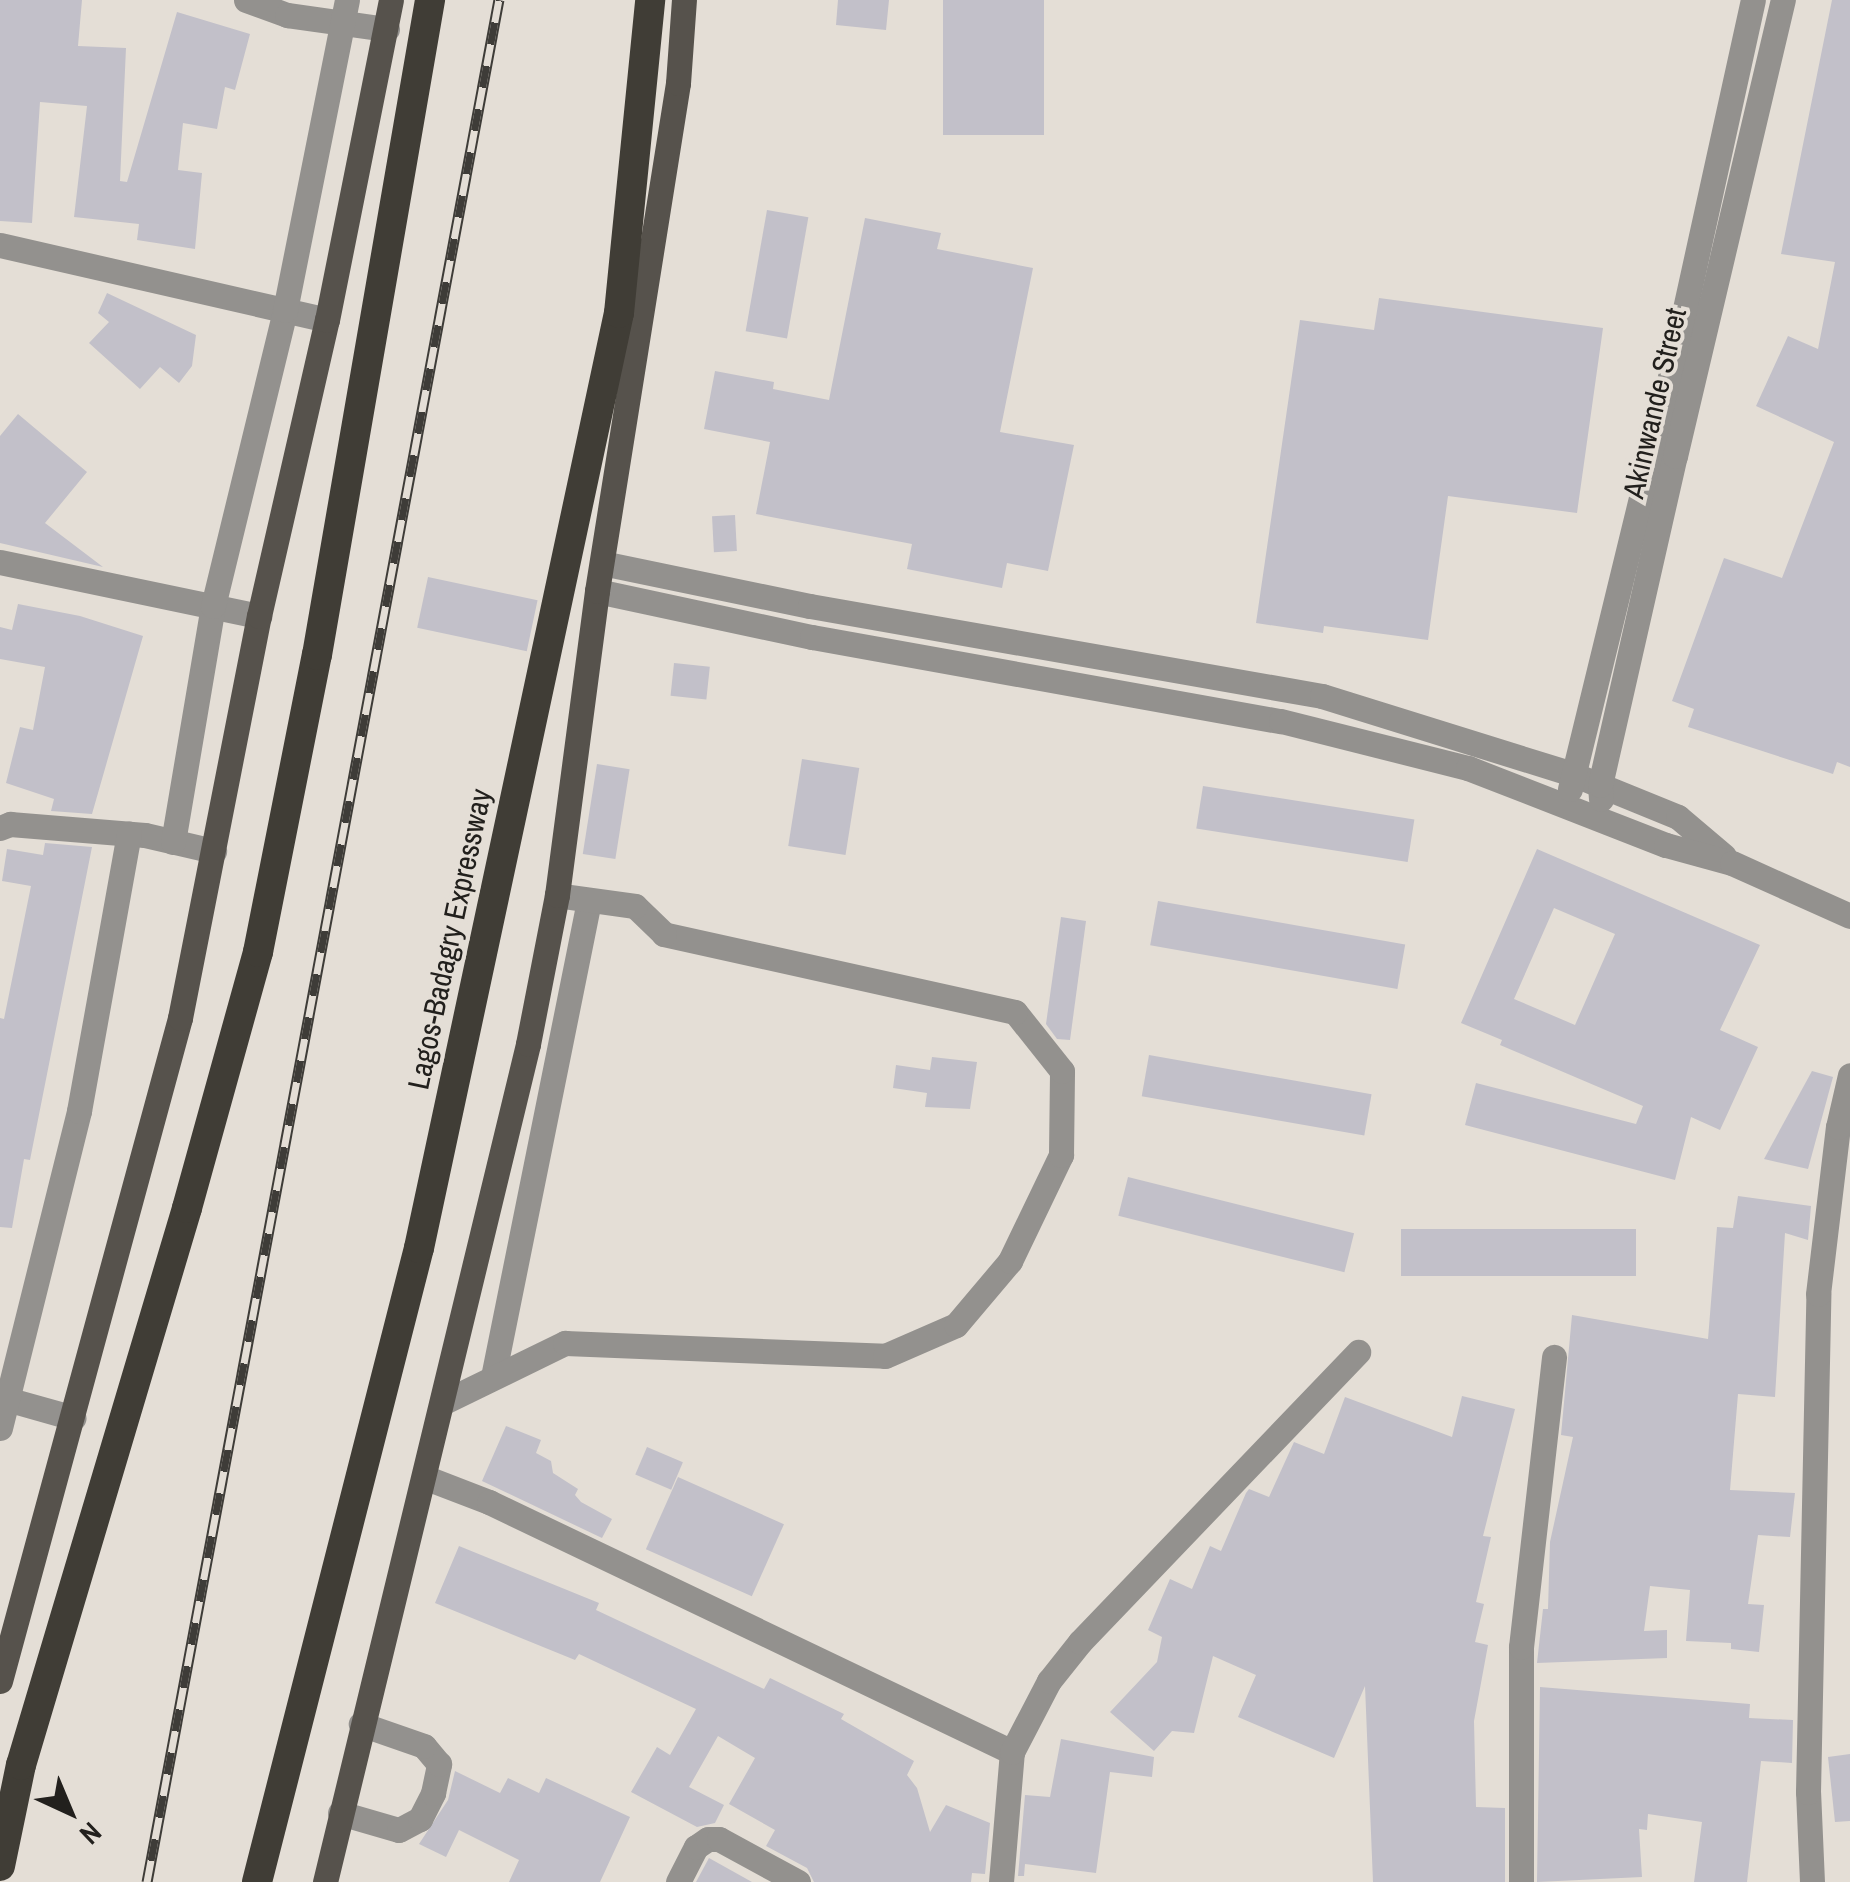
<!DOCTYPE html>
<style>
body{margin:0}
#map{position:relative;width:1850px;height:1882px;overflow:hidden;background:#e4ded6;font-family:"Archivo Narrow",sans-serif}
div>[style]{position:absolute}
[style*='--x']{left:calc(var(--x)*1px);top:calc(var(--y)*1px);width:calc(var(--w)*1px);rotate:calc(var(--a)*1deg)}
.building>*{inset:0;background:#c2c0c9;transform-origin:0 0}
.minor>*{height:25px;margin:-12.5px;padding:0 12.5px;transform-origin:12.5px;border-radius:12.5px;background:#93918e}
.major>*{height:25px;margin:-12.5px;padding:0 12.5px;transform-origin:12.5px;border-radius:12.5px;background:#56524c}
.highway>*{height:30px;margin:-15px;padding:0 15px;transform-origin:15px;border-radius:15px;background:#403d36}
.rail>*{height:11px;margin-top:-5.5px;transform-origin:0;background:repeating-linear-gradient(90deg,#e4ded6 0 22px,#3e3c38 0 44px);box-sizing:border-box;border-block:2px solid #3e3c38}
span{translate:-50% -50%;white-space:nowrap;text-align:center;line-height:1.15;-webkit-text-stroke:8px #e4ded6;paint-order:stroke}
.street-label{font-size:30px;color:#22201d}
.north{position:absolute;left:20px;top:1762px;width:100px;height:100px;-webkit-text-stroke:8px #e4ded6;paint-order:stroke;rotate:136deg;font-size:28px;font-weight:700;line-height:40px;text-align:center;color:#22201d}
.north::after{content:'';display:block;margin:auto;width:35px;height:45px;background:#22201d;clip-path:polygon(50% 0,100% 100%,50% 72%,0 100%)}
</style>
<div id="map">
<div class="building">
<i style="clip-path:polygon(0 0,82px 0,78px 46px,126px 48px,120px 181px,127px 182px,177px 12px,250px 34px,235px 90px,225px 87px,217px 129px,183px 123px,178px 170px,202px 173px,195px 249px,137px 240px,139px 224px,74px 217px,87px 106px,40px 102px,32px 223px,0 221px)"></i>
<i style="clip-path:polygon(838px 0,889px 0,886px 30px,836px 25px)"></i>
<i style="left:943px;top:0;width:101px;height:135px"></i>
<i style="clip-path:polygon(1832px 0,1850px 0,1850px 767px,1837px 762px,1833px 774px,1688px 727px,1694px 709px,1672px 701px,1724px 558px,1782px 578px,1834px 442px,1756px 406px,1788px 336px,1818px 349px,1835px 262px,1781px 254px)"></i>
<i style="left:767px;top:210px;width:42px;height:123px;rotate:10deg"></i>
<i style="clip-path:polygon(865px 218px,941px 233px,937px 249px,1033px 268px,1000px 432px,1074px 445px,1048px 571px,1007px 563px,1002px 588px,907px 569px,912px 544px,756px 514px,770px 442px,704px 429px,715px 371px,774px 382px,773px 389px,829px 400px)"></i>
<i style="clip-path:polygon(107px 293px,196px 335px,192px 366px,179px 383px,160px 367px,140px 389px,89px 343px,109px 322px,98px 313px)"></i>
<i style="clip-path:polygon(1379px 298px,1603px 328px,1577px 513px,1448px 496px,1428px 640px,1324px 626px,1323px 633px,1256px 623px,1300px 320px,1374px 330px)"></i>
<i style="clip-path:polygon(18px 414px,87px 472px,45px 523px,103px 567px,0 543px,0 436px)"></i>
<i style="left:735px;top:515px;width:36px;height:23px;rotate:87deg"></i>
<i style="left:428px;top:577px;width:112px;height:52px;rotate:12deg"></i>
<i style="clip-path:polygon(18px 604px,80px 616px,143px 636px,92px 814px,51px 811px,54px 799px,6px 783px,20px 727px,33px 730px,45px 667px,0 659px,0 627px,12px 630px)"></i>
<i style="left:674px;top:663px;width:36px;height:33px;rotate:6deg"></i>
<i style="left:802px;top:759px;width:58px;height:88px;rotate:9deg"></i>
<i style="left:597px;top:764px;width:33px;height:91px;rotate:9deg"></i>
<i style="left:1203px;top:786px;width:214px;height:43px;rotate:9deg"></i>
<i style="clip-path:polygon(45px 843px,92px 847px,30px 1160px,24px 1159px,12px 1228px,0 1227px,0 1018px,4px 1019px,31px 886px,2px 881px,7px 849px,43px 855px)"></i>
<i style="clip-path:polygon(evenodd,1537px 849px,1760px 945px,1720px 1030px,1758px 1047px,1720px 1130px,1691px 1117px,1675px 1180px,1465px 1125px,1476px 1083px,1636px 1124px,1643px 1106px,1500px 1045px,1502px 1040px,1461px 1023px,1537px 849px,1554px 908px,1615px 934px,1575px 1025px,1514px 999px,1554px 908px)"></i>
<i style="left:1158px;top:901px;width:251px;height:45px;rotate:10deg"></i>
<i style="clip-path:polygon(1061px 917px,1086px 921px,1070px 1040px,1057px 1039px,1046px 1024px)"></i>
<i style="left:1149px;top:1055px;width:226px;height:42px;rotate:10deg"></i>
<i style="clip-path:polygon(932px 1057px,977px 1062px,970px 1109px,925px 1107px,927px 1093px,893px 1088px,896px 1065px,930px 1070px)"></i>
<i style="clip-path:polygon(1812px 1071px,1833px 1077px,1808px 1169px,1764px 1159px)"></i>
<i style="left:1128px;top:1177px;width:233px;height:40px;rotate:14deg"></i>
<i style="clip-path:polygon(1738px 1196px,1811px 1206px,1808px 1240px,1785px 1233px,1775px 1397px,1738px 1394px,1730px 1490px,1795px 1493px,1790px 1537px,1758px 1535px,1748px 1604px,1764px 1605px,1759px 1652px,1731px 1649px,1731px 1643px,1686px 1641px,1690px 1590px,1650px 1586px,1644px 1631px,1667px 1630px,1667px 1658px,1537px 1663px,1543px 1609px,1548px 1609px,1550px 1542px,1573px 1437px,1561px 1435px,1572px 1315px,1708px 1339px,1717px 1227px,1733px 1228px)"></i>
<i style="left:1636px;top:1229px;width:47px;height:235px;rotate:90deg"></i>
<i style="clip-path:polygon(1462px 1396px,1515px 1409px,1483px 1536px,1491px 1537px,1476px 1602px,1484px 1604px,1475px 1642px,1488px 1645px,1474px 1721px,1476px 1807px,1505px 1808px,1505px 1882px,1373px 1882px,1365px 1686px,1334px 1758px,1238px 1717px,1256px 1675px,1213px 1656px,1194px 1733px,1172px 1731px,1154px 1751px,1110px 1712px,1157px 1662px,1162px 1637px,1148px 1630px,1170px 1579px,1192px 1589px,1210px 1546px,1221px 1551px,1246px 1493px,1249px 1489px,1269px 1497px,1294px 1442px,1324px 1454px,1345px 1397px,1452px 1437px)"></i>
<i style="clip-path:polygon(506px 1426px,541px 1440px,536px 1453px,551px 1461px,553px 1473px,578px 1489px,575px 1495px,581px 1502px,612px 1519px,602px 1538px,482px 1481px)"></i>
<i style="left:647px;top:1447px;width:39px;height:30px;rotate:23deg"></i>
<i style="left:678px;top:1477px;width:116px;height:79px;rotate:24deg"></i>
<i style="clip-path:polygon(459px 1546px,599px 1603px,596px 1610px,764px 1689px,770px 1678px,844px 1714px,841px 1719px,914px 1761px,907px 1775px,917px 1788px,930px 1832px,946px 1805px,990px 1823px,985px 1874px,972px 1873px,971px 1882px,814px 1882px,807px 1868px,766px 1846px,775px 1830px,729px 1804px,755px 1758px,718px 1736px,689px 1787px,724px 1805px,715px 1823px,697px 1827px,631px 1792px,657px 1747px,670px 1755px,696px 1709px,579px 1654px,575px 1660px,435px 1603px)"></i>
<i style="clip-path:polygon(1540px 1687px,1750px 1704px,1749px 1718px,1793px 1720px,1792px 1763px,1761px 1761px,1747px 1882px,1694px 1882px,1702px 1822px,1648px 1814px,1647px 1830px,1639px 1829px,1642px 1877px,1537px 1882px)"></i>
<i style="clip-path:polygon(1061px 1739px,1154px 1757px,1152px 1777px,1110px 1772px,1096px 1873px,1025px 1864px,1024px 1876px,1018px 1876px,1025px 1795px,1050px 1797px)"></i>
<i style="clip-path:polygon(1850px 1754px,1850px 1821px,1835px 1822px,1828px 1757px)"></i>
<i style="clip-path:polygon(455px 1771px,500px 1793px,508px 1778px,539px 1793px,546px 1778px,630px 1817px,600px 1882px,509px 1882px,519px 1860px,459px 1830px,446px 1857px,419px 1844px,448px 1800px)"></i>
<i style="clip-path:polygon(709px 1858px,752px 1882px,696px 1882px)"></i>
</div>
<div class="minor">
<i style="--x:246;--y:0;--w:44;--a:20.1"></i>
<i style="--x:287;--y:15;--w:101;--a:8"></i>
<i style="--x:0;--y:245;--w:335;--a:12.9"></i>
<i style="--x:0;--y:562;--w:265;--a:11.8"></i>
<i style="--x:602;--y:563;--w:212;--a:11.7"></i>
<i style="--x:810;--y:606;--w:520;--a:9.97"></i>
<i style="--x:1322;--y:696;--w:265;--a:17.3"></i>
<i style="--x:1575;--y:775;--w:111;--a:22.2"></i>
<i style="--x:1678;--y:817;--w:60;--a:40.3"></i>
<i style="--x:597;--y:591;--w:220;--a:12.1"></i>
<i style="--x:812;--y:637;--w:476;--a:10.2"></i>
<i style="--x:1281;--y:721;--w:193;--a:14.1"></i>
<i style="--x:1468;--y:768;--w:212;--a:21.3"></i>
<i style="--x:1666;--y:845;--w:68;--a:15.3"></i>
<i style="--x:1732;--y:863;--w:129;--a:24.2"></i>
<i style="--x:1570;--y:789;--w:415;--a:-76.3"></i>
<i style="--x:1668;--y:386;--w:395;--a:-77.6"></i>
<i style="--x:1601;--y:799;--w:14;--a:-94"></i>
<i style="--x:1600;--y:785;--w:337;--a:-77.2"></i>
<i style="--x:1675;--y:456;--w:469;--a:-76.7"></i>
<i style="--x:0;--y:828;--w:11;--a:-22"></i>
<i style="--x:10;--y:824;--w:135;--a:4.7"></i>
<i style="--x:145;--y:835;--w:71;--a:13.1"></i>
<i style="--x:173;--y:842;--w:239;--a:-80.4"></i>
<i style="--x:213;--y:606;--w:305;--a:-76.3"></i>
<i style="--x:285;--y:310;--w:316;--a:-78.7"></i>
<i style="--x:493;--y:1377;--w:486;--a:-78.6"></i>
<i style="--x:10;--y:1400;--w:66;--a:15.7"></i>
<i style="--x:444;--y:1402;--w:135;--a:-26"></i>
<i style="--x:565;--y:1343;--w:320;--a:2.3"></i>
<i style="--x:885;--y:1356;--w:77;--a:-23.6"></i>
<i style="--x:956;--y:1325;--w:84;--a:-49.8"></i>
<i style="--x:1010;--y:1261;--w:118;--a:-64.3"></i>
<i style="--x:1061;--y:1155;--w:84;--a:-89.3"></i>
<i style="--x:1062;--y:1071;--w:75;--a:-128.5"></i>
<i style="--x:1015;--y:1012;--w:360;--a:-167.5"></i>
<i style="--x:664;--y:934;--w:40;--a:-136"></i>
<i style="--x:635;--y:906;--w:79;--a:-172"></i>
<i style="--x:0;--y:1428;--w:327;--a:-76"></i>
<i style="--x:79;--y:1111;--w:282;--a:-79.8"></i>
<i style="--x:424;--y:1477;--w:70;--a:21"></i>
<i style="--x:489;--y:1502;--w:580;--a:25.55"></i>
<i style="--x:340;--y:1813;--w:61;--a:16.1"></i>
<i style="--x:399;--y:1830;--w:24;--a:-28"></i>
<i style="--x:420;--y:1819;--w:29;--a:-63"></i>
<i style="--x:433;--y:1793;--w:30;--a:-78"></i>
<i style="--x:439;--y:1764;--w:23;--a:-130"></i>
<i style="--x:424;--y:1746;--w:67;--a:-160.8"></i>
<i style="--x:678;--y:1882;--w:39;--a:-63"></i>
<i style="--x:696;--y:1847;--w:14;--a:-34"></i>
<i style="--x:708;--y:1839;--w:11;--a:0"></i>
<i style="--x:719;--y:1839;--w:90;--a:28.6"></i>
<i style="--x:1001;--y:1882;--w:130;--a:-85.2"></i>
<i style="--x:1012;--y:1752;--w:80;--a:-62.5"></i>
<i style="--x:1049;--y:1681;--w:50;--a:-51.5"></i>
<i style="--x:1080;--y:1642;--w:402;--a:-46.2"></i>
<i style="--x:1521;--y:1882;--w:235;--a:-90"></i>
<i style="--x:1521;--y:1647;--w:292;--a:-83.5"></i>
<i style="--x:1812;--y:1882;--w:90;--a:-92.5"></i>
<i style="--x:1808;--y:1792;--w:498;--a:-88.8"></i>
<i style="--x:1818;--y:1294;--w:168;--a:-83.2"></i>
<i style="--x:1838;--y:1127;--w:53;--a:-77"></i>
</div>
<div class="major">
<i style="--x:0;--y:1681;--w:687;--a:-74.81"></i>
<i style="--x:180;--y:1018;--w:410;--a:-78.9"></i>
<i style="--x:259;--y:616;--w:304;--a:-77.1"></i>
<i style="--x:327;--y:320;--w:326;--a:-78.7"></i>
<i style="--x:325;--y:1882;--w:862;--a:-76.38"></i>
<i style="--x:528;--y:1044;--w:152;--a:-79"></i>
<i style="--x:557;--y:895;--w:307;--a:-82.5"></i>
<i style="--x:597;--y:591;--w:514;--a:-80.94"></i>
<i style="--x:678;--y:83;--w:83;--a:-85.9"></i>
</div>
<div class="highway">
<i style="--x:0;--y:1866;--w:103;--a:-78.3"></i>
<i style="--x:21;--y:1765;--w:581;--a:-73.4"></i>
<i style="--x:187;--y:1208;--w:266;--a:-74.5"></i>
<i style="--x:258;--y:952;--w:303;--a:-78.8"></i>
<i style="--x:317;--y:655;--w:665;--a:-80.21"></i>
<i style="--x:257;--y:1882;--w:654;--a:-75.67"></i>
<i style="--x:419;--y:1248;--w:956;--a:-77.93"></i>
<i style="--x:619;--y:313;--w:315;--a:-84.3"></i>
</div>
<div class="rail">
<i style="--x:147;--y:1882;--w:1915;--a:-79.41"></i>
</div>
<div class="street-label">
<span style="left:1654px;top:403px;rotate:-77deg">Akinwande Street</span>
<span style="left:449px;top:939px;rotate:-78deg">Lagos-Badagry Expressway</span>
</div>
<div class="north">N</div>
</div>
